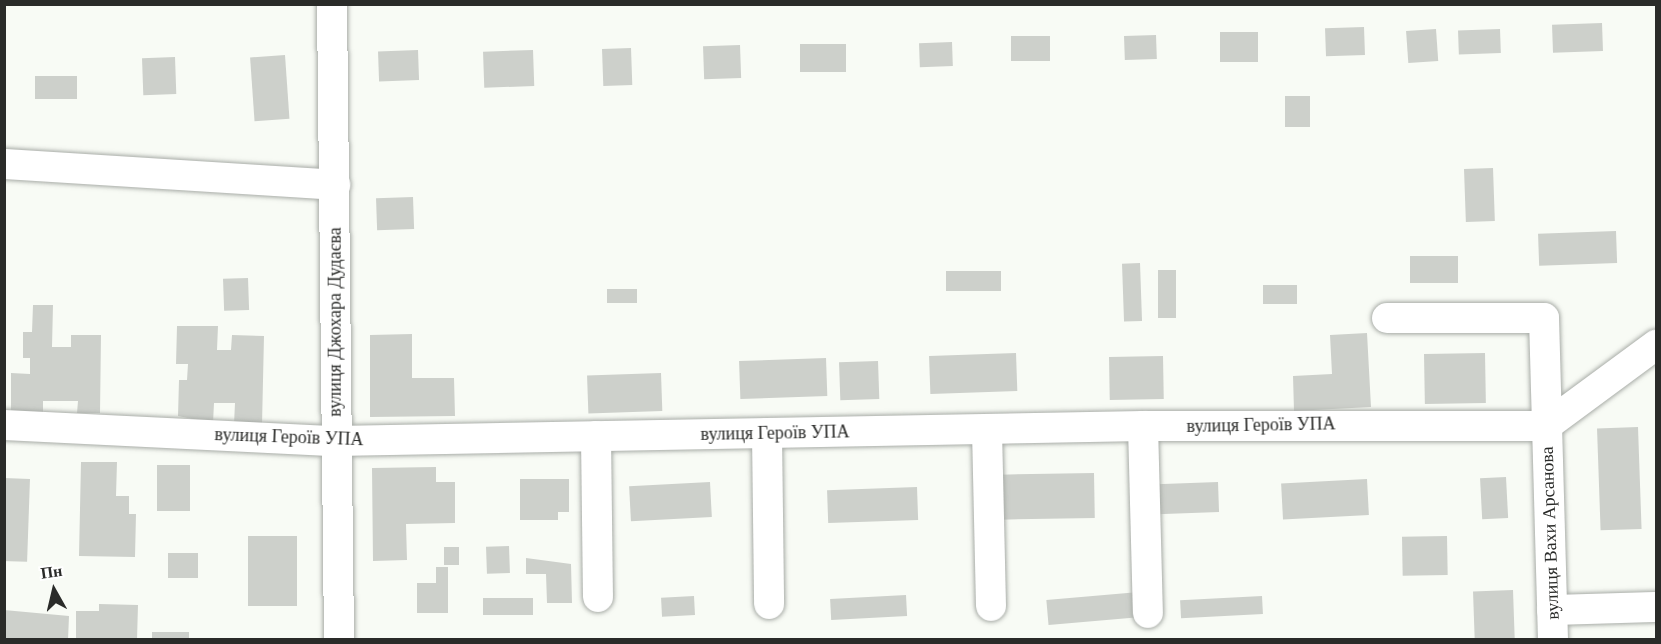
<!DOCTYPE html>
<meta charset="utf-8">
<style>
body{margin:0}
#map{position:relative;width:1661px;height:644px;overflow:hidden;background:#f8fbf5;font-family:"Times New Roman",serif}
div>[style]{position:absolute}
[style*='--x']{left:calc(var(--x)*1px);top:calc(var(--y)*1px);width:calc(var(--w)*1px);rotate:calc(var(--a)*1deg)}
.building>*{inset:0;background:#cdd0cb;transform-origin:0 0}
.roads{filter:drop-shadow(0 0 2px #a9ada8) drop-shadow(0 0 2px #a9ada8)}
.minor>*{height:30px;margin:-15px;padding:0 15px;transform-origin:15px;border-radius:15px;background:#fff}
span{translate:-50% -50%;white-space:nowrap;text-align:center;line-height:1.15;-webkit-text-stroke:6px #fff;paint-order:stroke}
.street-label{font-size:18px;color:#2a2b29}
.frame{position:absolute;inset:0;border:6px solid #2a2b29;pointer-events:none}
.north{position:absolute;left:24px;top:560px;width:60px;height:60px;-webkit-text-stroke:4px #fff;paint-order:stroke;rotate:352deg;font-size:16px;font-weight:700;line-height:24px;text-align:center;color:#2a2b29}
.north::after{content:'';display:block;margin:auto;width:21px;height:27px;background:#2a2b29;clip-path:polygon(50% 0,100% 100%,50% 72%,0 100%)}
</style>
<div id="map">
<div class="building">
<i style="left:1602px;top:23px;width:28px;height:50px;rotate:88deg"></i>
<i style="left:1364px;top:27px;width:28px;height:39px;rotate:88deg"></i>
<i style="left:1436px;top:29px;width:32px;height:30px;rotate:86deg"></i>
<i style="left:1500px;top:29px;width:24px;height:42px;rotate:88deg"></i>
<i style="left:1258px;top:32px;width:30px;height:38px;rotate:90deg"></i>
<i style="left:1156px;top:35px;width:24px;height:32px;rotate:88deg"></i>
<i style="left:1011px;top:36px;width:39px;height:25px"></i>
<i style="left:952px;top:42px;width:24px;height:33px;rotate:88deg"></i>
<i style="left:846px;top:44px;width:28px;height:46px;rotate:90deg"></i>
<i style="left:740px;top:45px;width:33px;height:37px;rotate:88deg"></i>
<i style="left:631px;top:48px;width:37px;height:29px;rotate:88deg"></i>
<i style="left:418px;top:50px;width:30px;height:40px;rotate:88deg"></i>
<i style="left:533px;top:50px;width:36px;height:50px;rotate:88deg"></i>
<i style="left:285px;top:55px;width:64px;height:35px;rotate:86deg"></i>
<i style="left:175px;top:57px;width:37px;height:33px;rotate:88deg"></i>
<i style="left:35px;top:76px;width:42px;height:23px"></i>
<i style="left:1285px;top:96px;width:25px;height:31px"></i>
<i style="left:1493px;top:168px;width:53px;height:29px;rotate:88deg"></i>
<i style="left:413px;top:197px;width:32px;height:37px;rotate:88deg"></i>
<i style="left:1616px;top:231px;width:32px;height:78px;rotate:88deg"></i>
<i style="left:1458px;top:256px;width:27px;height:48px;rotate:90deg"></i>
<i style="left:1140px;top:263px;width:58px;height:18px;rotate:88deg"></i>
<i style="left:1158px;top:270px;width:18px;height:48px"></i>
<i style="left:1001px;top:271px;width:20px;height:55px;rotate:90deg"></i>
<i style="left:248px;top:278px;width:32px;height:25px;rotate:88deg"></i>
<i style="left:1263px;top:285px;width:34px;height:19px"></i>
<i style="left:607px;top:289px;width:30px;height:14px"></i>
<i style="clip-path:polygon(33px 305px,53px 305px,52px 347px,71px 347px,71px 335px,101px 335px,100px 413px,77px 413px,78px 401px,43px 401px,43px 412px,11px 411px,11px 373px,30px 374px,30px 358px,23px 358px,23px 332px,32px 332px)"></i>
<i style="clip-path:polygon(177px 326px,218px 326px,217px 350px,231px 350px,232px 335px,264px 336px,262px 425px,234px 424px,235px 403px,214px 403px,213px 423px,178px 416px,179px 380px,187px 380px,188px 364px,176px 364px)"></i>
<i style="clip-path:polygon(1367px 333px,1371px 407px,1294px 411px,1293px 376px,1332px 374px,1330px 335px)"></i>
<i style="clip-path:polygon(412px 334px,412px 378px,454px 378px,455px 416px,370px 417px,370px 335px)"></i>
<i style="left:1016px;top:353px;width:38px;height:87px;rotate:88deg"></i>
<i style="left:1485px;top:353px;width:50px;height:61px;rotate:89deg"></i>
<i style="left:1163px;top:356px;width:43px;height:54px;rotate:89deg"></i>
<i style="left:826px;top:358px;width:38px;height:87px;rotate:88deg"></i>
<i style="left:878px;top:361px;width:38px;height:39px;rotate:88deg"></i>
<i style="left:661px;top:373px;width:38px;height:74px;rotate:88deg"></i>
<i style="left:1638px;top:427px;width:102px;height:41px;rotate:88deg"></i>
<i style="clip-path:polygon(81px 462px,117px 462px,116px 496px,129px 496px,129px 514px,136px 514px,135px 557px,79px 556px)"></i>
<i style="left:157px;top:465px;width:33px;height:46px"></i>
<i style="clip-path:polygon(436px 467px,436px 482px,455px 482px,455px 523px,406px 524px,407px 560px,373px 561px,372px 468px)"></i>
<i style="left:1094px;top:473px;width:45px;height:94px;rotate:89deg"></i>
<i style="left:1506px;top:477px;width:41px;height:26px;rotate:87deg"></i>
<i style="left:4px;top:478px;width:26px;height:83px;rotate:2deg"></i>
<i style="clip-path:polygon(520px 479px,569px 479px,569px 512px,558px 512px,558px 520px,520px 520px)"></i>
<i style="left:1367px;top:479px;width:36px;height:86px;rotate:87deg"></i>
<i style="left:710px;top:482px;width:35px;height:81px;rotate:87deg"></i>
<i style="left:1218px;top:482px;width:30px;height:62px;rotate:88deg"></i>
<i style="left:917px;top:487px;width:33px;height:90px;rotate:88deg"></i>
<i style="left:248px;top:536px;width:49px;height:70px"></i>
<i style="left:1447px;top:536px;width:39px;height:45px;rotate:89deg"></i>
<i style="left:509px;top:546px;width:27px;height:23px;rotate:88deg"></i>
<i style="left:444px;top:547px;width:15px;height:18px"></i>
<i style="left:198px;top:553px;width:25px;height:30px;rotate:90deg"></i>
<i style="clip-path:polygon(526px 558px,571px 564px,572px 603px,547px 603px,546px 574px,526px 574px)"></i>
<i style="clip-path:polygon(436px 567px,448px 567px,448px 613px,417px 613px,417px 583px,436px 583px)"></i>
<i style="left:1513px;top:590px;width:50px;height:40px;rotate:88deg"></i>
<i style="left:1139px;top:592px;width:25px;height:93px;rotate:85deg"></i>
<i style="left:906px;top:595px;width:21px;height:76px;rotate:87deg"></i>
<i style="left:694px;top:596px;width:19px;height:33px;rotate:87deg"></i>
<i style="left:1262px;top:596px;width:18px;height:82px;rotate:87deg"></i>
<i style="left:533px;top:598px;width:17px;height:50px;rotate:90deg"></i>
<i style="clip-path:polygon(99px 604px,138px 605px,137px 640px,76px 640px,76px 611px,99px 611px)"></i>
<i style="clip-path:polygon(4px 610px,69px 616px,68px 640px,4px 640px)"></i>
<i style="left:152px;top:632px;width:37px;height:8px"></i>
</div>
<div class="roads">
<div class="minor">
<i style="--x:332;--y:4;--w:636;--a:89.37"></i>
<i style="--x:4;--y:164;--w:332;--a:3.6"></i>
<i style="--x:1387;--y:318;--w:157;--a:0"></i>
<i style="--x:1544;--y:318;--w:322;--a:88.4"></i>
<i style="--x:4;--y:425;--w:331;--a:2.8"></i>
<i style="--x:335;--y:441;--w:808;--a:-1.06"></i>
<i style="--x:1143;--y:426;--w:403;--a:0"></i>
<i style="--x:1143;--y:426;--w:187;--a:88.5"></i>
<i style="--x:1546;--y:426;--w:137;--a:-36.4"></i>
<i style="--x:987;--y:430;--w:176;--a:88.7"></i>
<i style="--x:767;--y:433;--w:171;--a:89.3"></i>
<i style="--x:596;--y:436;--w:161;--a:89.3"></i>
<i style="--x:1552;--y:610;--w:104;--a:-1.7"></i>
</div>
</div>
<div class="street-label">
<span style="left:335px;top:322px;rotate:-90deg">вулиця Джохара Дудаєва</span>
<span style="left:1261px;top:425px;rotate:-1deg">вулиця Героїв УПА</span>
<span style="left:775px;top:433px;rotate:-1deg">вулиця Героїв УПА</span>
<span style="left:289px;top:437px;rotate:2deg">вулиця Героїв УПА</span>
<span style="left:1550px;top:533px;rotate:-92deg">вулиця Вахи Арсанова</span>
</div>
<div class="frame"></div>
<div class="north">Пн</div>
</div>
